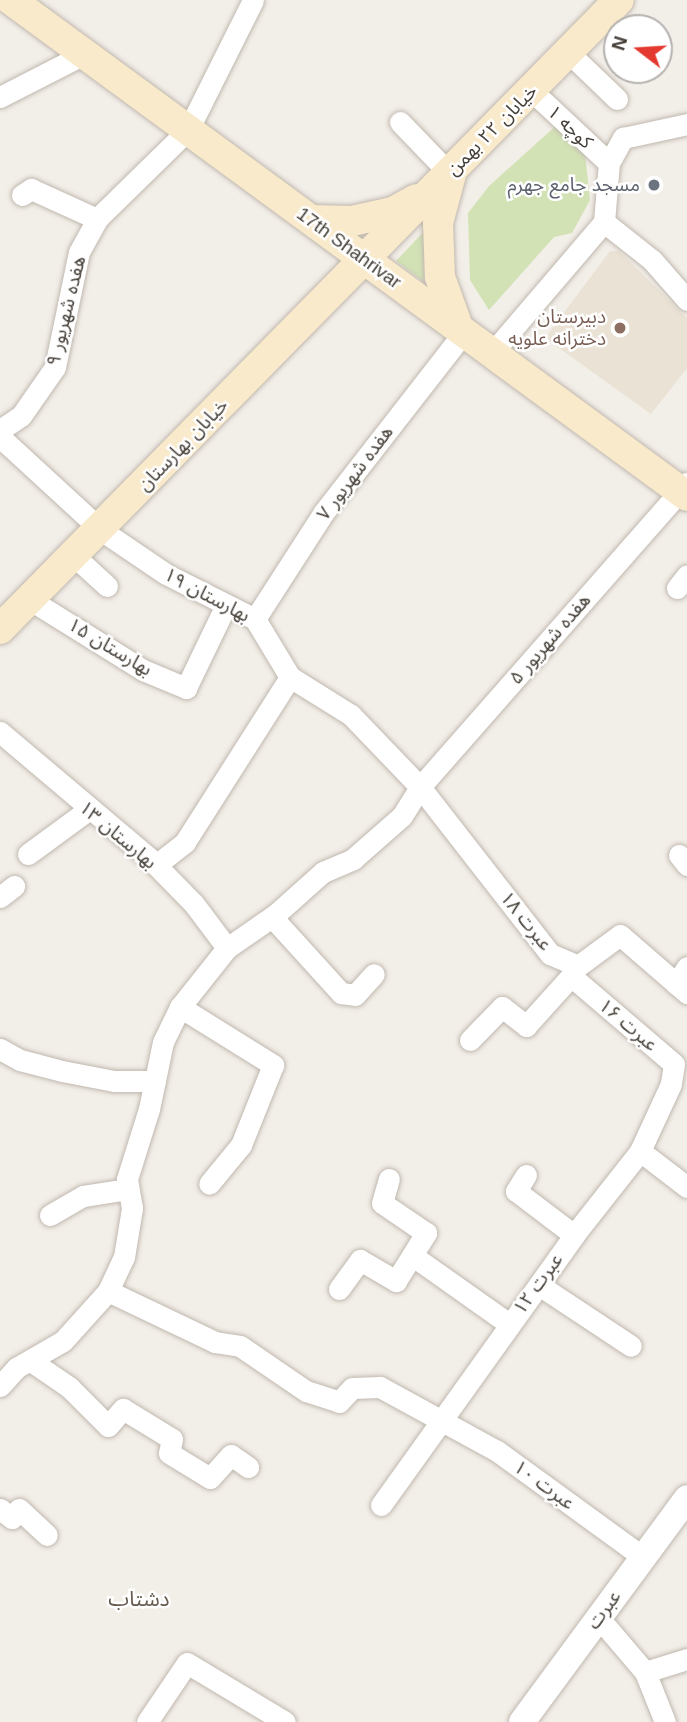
<!DOCTYPE html>
<meta charset="utf-8">
<style>
body{margin:0}
#map{position:relative;width:687px;height:1722px;overflow:hidden;background:#f2eee8;font-family:Arial,"Noto Sans Arabic",sans-serif}
div>[style]{position:absolute}
[style*='--x']{left:calc(var(--x)*1px);top:calc(var(--y)*1px);width:calc(var(--w)*1px);rotate:calc(var(--a)*1deg)}
.education>*{inset:0;background:#eae2d4}
.green>*{inset:0;background:#d2e2b5}
.roads{filter:drop-shadow(0 0 2px #c0b8af) drop-shadow(0 0 2px #c0b8af)}
.minor>*{height:21px;margin:-10.5px;padding:0 10.5px;transform-origin:10.5px;border-radius:10.5px;background:#fff}
.tertiary>*{height:26px;margin:-13px;padding:0 13px;transform-origin:13px;border-radius:13px;background:#fff}
.secondary>*{height:30px;margin:-15px;padding:0 15px;transform-origin:15px;border-radius:15px;background:#f9eacb}
.dots>*{width:19px;height:19px;translate:-50% -50%;box-sizing:border-box;border:4px solid #fff;border-radius:50%}
span{translate:-50% -50%;white-space:nowrap;text-align:center;line-height:1.15;-webkit-text-stroke:5px #fff;paint-order:stroke}
.street-label{font-size:19px;color:#453f38}
.worship-label{font-size:19px;color:#5b616d}
.right{translate:-100% -50%;text-align:right}
.education-label{font-size:19px;color:#785e54}
.neighbourhood-label{font-size:21px;color:#675b50}
.north{position:absolute;left:603px;top:14px;width:70px;height:70px;box-sizing:border-box;background:#fff;border:2px solid #b5b2af;border-radius:50%;rotate:287deg;font-size:19px;font-weight:700;line-height:28px;text-align:center;color:#453f38}
.north::after{content:'';display:block;margin:auto;width:24px;height:32px;background:#e4392e;clip-path:polygon(50% 0,100% 100%,50% 72%,0 100%)}
</style>
<div id="map">
<div class="education">
<i style="clip-path:polygon(610px 251px,619px 251px,687px 318px,687px 368px,651px 414px,545px 338px)"></i>
</div>
<div class="green">
<i style="clip-path:polygon(559px 123px,585px 154px,590px 200px,572px 233px,554px 237px,489px 310px,470px 280px,468px 213px,489px 186px)"></i>
<i style="clip-path:polygon(430px 225px,424px 246px,424px 282px,396px 261px)"></i>
</div>
<div class="roads">
<div class="minor">
<i style="--x:568;--y:52;--w:68;--a:43.8"></i>
<i style="--x:532;--y:91;--w:105;--a:43.1"></i>
<i style="--x:0;--y:97;--w:94;--a:-27.1"></i>
<i style="--x:400;--y:122;--w:71;--a:46.1"></i>
<i style="--x:22;--y:195;--w:11;--a:-34"></i>
<i style="--x:31;--y:189;--w:72;--a:24.4"></i>
<i style="--x:604;--y:222;--w:59;--a:-85.2"></i>
<i style="--x:609;--y:163;--w:29;--a:-61"></i>
<i style="--x:623;--y:138;--w:66;--a:-12.3"></i>
<i style="--x:604;--y:222;--w:61;--a:38.4"></i>
<i style="--x:652;--y:260;--w:53;--a:48.8"></i>
<i style="--x:492;--y:353;--w:172;--a:-49.5"></i>
<i style="--x:0;--y:430;--w:25;--a:-34"></i>
<i style="--x:21;--y:416;--w:60;--a:-55.2"></i>
<i style="--x:55;--y:367;--w:117;--a:-78.2"></i>
<i style="--x:79;--y:252;--w:38;--a:-61"></i>
<i style="--x:97;--y:219;--w:127;--a:-44.4"></i>
<i style="--x:188;--y:130;--w:145;--a:-63.4"></i>
<i style="--x:0;--y:437;--w:137;--a:42.6"></i>
<i style="--x:101;--y:530;--w:78;--a:34.1"></i>
<i style="--x:166;--y:574;--w:100;--a:26.8"></i>
<i style="--x:255;--y:619;--w:68;--a:58.9"></i>
<i style="--x:290;--y:677;--w:72;--a:31.9"></i>
<i style="--x:351;--y:715;--w:100;--a:46.2"></i>
<i style="--x:420;--y:787;--w:212;--a:52.1"></i>
<i style="--x:550;--y:954;--w:30;--a:23"></i>
<i style="--x:578;--y:966;--w:52;--a:-36.4"></i>
<i style="--x:620;--y:935;--w:89;--a:40.9"></i>
<i style="--x:73;--y:555;--w:46;--a:42.4"></i>
<i style="--x:677;--y:588;--w:16;--a:-52"></i>
<i style="--x:29;--y:599;--w:134;--a:31.9"></i>
<i style="--x:143;--y:670;--w:47;--a:22.7"></i>
<i style="--x:186;--y:688;--w:92;--a:-64.3"></i>
<i style="--x:255;--y:619;--w:127;--a:-57.2"></i>
<i style="--x:324;--y:512;--w:228;--a:-52.1"></i>
<i style="--x:0;--y:732;--w:195;--a:40.2"></i>
<i style="--x:149;--y:858;--w:64;--a:45.6"></i>
<i style="--x:194;--y:904;--w:55;--a:53.1"></i>
<i style="--x:28;--y:854;--w:74;--a:-36.3"></i>
<i style="--x:679;--y:855;--w:13;--a:51"></i>
<i style="--x:156;--y:865;--w:37;--a:-38"></i>
<i style="--x:185;--y:842;--w:196;--a:-57.5"></i>
<i style="--x:0;--y:897;--w:18;--a:-38"></i>
<i style="--x:272;--y:917;--w:103;--a:47.8"></i>
<i style="--x:341;--y:993;--w:14;--a:8"></i>
<i style="--x:355;--y:995;--w:28;--a:-48"></i>
<i style="--x:578;--y:966;--w:12;--a:125"></i>
<i style="--x:571;--y:976;--w:135;--a:40.5"></i>
<i style="--x:674;--y:1064;--w:20;--a:99"></i>
<i style="--x:671;--y:1084;--w:74;--a:114.8"></i>
<i style="--x:640;--y:1151;--w:59;--a:37.5"></i>
<i style="--x:676;--y:984;--w:20;--a:-57"></i>
<i style="--x:180;--y:1007;--w:110;--a:31.9"></i>
<i style="--x:273;--y:1065;--w:86;--a:111.8"></i>
<i style="--x:241;--y:1145;--w:50;--a:129.4"></i>
<i style="--x:470;--y:1040;--w:46;--a:-45.9"></i>
<i style="--x:502;--y:1007;--w:31;--a:38"></i>
<i style="--x:526;--y:1026;--w:67;--a:-48"></i>
<i style="--x:0;--y:1049;--w:23;--a:29"></i>
<i style="--x:20;--y:1060;--w:43;--a:14.7"></i>
<i style="--x:62;--y:1071;--w:53;--a:10.9"></i>
<i style="--x:114;--y:1081;--w:41;--a:0"></i>
<i style="--x:526;--y:1175;--w:19;--a:122"></i>
<i style="--x:516;--y:1191;--w:73;--a:37.2"></i>
<i style="--x:50;--y:1215;--w:38;--a:-30"></i>
<i style="--x:83;--y:1196;--w:46;--a:-8.8"></i>
<i style="--x:413;--y:1256;--w:118;--a:35.3"></i>
<i style="--x:539;--y:1285;--w:110;--a:33.5"></i>
<i style="--x:339;--y:1289;--w:36;--a:-54"></i>
<i style="--x:360;--y:1260;--w:42;--a:30.3"></i>
<i style="--x:396;--y:1281;--w:57;--a:-58"></i>
<i style="--x:426;--y:1233;--w:53;--a:-145.7"></i>
<i style="--x:382;--y:1203;--w:25;--a:-74"></i>
<i style="--x:108;--y:1291;--w:119;--a:25.5"></i>
<i style="--x:215;--y:1342;--w:25;--a:9"></i>
<i style="--x:240;--y:1346;--w:80;--a:34.3"></i>
<i style="--x:306;--y:1391;--w:35;--a:18"></i>
<i style="--x:339;--y:1402;--w:19;--a:-47"></i>
<i style="--x:352;--y:1388;--w:28;--a:-2"></i>
<i style="--x:380;--y:1387;--w:133;--a:28.7"></i>
<i style="--x:497;--y:1451;--w:180;--a:36"></i>
<i style="--x:31;--y:1361;--w:46;--a:34.4"></i>
<i style="--x:69;--y:1387;--w:55;--a:45"></i>
<i style="--x:108;--y:1426;--w:23;--a:-49"></i>
<i style="--x:123;--y:1409;--w:57;--a:31.5"></i>
<i style="--x:172;--y:1439;--w:14;--a:102"></i>
<i style="--x:169;--y:1453;--w:48;--a:31.4"></i>
<i style="--x:210;--y:1478;--w:31;--a:-48"></i>
<i style="--x:231;--y:1455;--w:21;--a:35"></i>
<i style="--x:0;--y:1386;--w:24;--a:-48"></i>
<i style="--x:16;--y:1368;--w:54;--a:-29.9"></i>
<i style="--x:63;--y:1341;--w:67;--a:-48"></i>
<i style="--x:108;--y:1291;--w:38;--a:-65"></i>
<i style="--x:124;--y:1257;--w:50;--a:-80.7"></i>
<i style="--x:132;--y:1208;--w:29;--a:-100"></i>
<i style="--x:127;--y:1179;--w:73;--a:-72.6"></i>
<i style="--x:149;--y:1109;--w:68;--a:-78.2"></i>
<i style="--x:163;--y:1042;--w:39;--a:-64"></i>
<i style="--x:180;--y:1007;--w:75;--a:-51.5"></i>
<i style="--x:227;--y:948;--w:60;--a:-34.8"></i>
<i style="--x:276;--y:914;--w:63;--a:-41.8"></i>
<i style="--x:323;--y:872;--w:33;--a:-23"></i>
<i style="--x:353;--y:859;--w:65;--a:-41.3"></i>
<i style="--x:402;--y:816;--w:34;--a:-58"></i>
<i style="--x:420;--y:787;--w:405;--a:-48.7"></i>
<i style="--x:381;--y:1505;--w:332;--a:-54.4"></i>
<i style="--x:574;--y:1235;--w:107;--a:-51.8"></i>
<i style="--x:0;--y:1509;--w:15;--a:37"></i>
<i style="--x:12;--y:1518;--w:11;--a:-52"></i>
<i style="--x:19;--y:1509;--w:38;--a:43"></i>
<i style="--x:598;--y:1617;--w:72;--a:49.5"></i>
<i style="--x:645;--y:1672;--w:54;--a:68.2"></i>
<i style="--x:645;--y:1672;--w:44;--a:-17.2"></i>
<i style="--x:147;--y:1722;--w:71;--a:-55.9"></i>
<i style="--x:187;--y:1663;--w:114;--a:31"></i>
</div>
<div class="tertiary">
<i style="--x:522;--y:1722;--w:278;--a:-53.6"></i>
</div>
<div class="secondary">
<i style="--x:11;--y:0;--w:838;--a:36.27"></i>
<i style="--x:452;--y:171;--w:54;--a:105.1"></i>
<i style="--x:438;--y:223;--w:54;--a:87.9"></i>
<i style="--x:440;--y:277;--w:53;--a:70.2"></i>
<i style="--x:311;--y:220;--w:41;--a:1.4"></i>
<i style="--x:352;--y:221;--w:42;--a:-12.4"></i>
<i style="--x:393;--y:212;--w:26;--a:-29"></i>
<i style="--x:0;--y:629;--w:882;--a:-45.46"></i>
</div>
</div>
<div class="dots">
<i style="left:654px;top:185px;background:#6b7280"></i>
<i style="left:620px;top:328px;background:#8d6e63"></i>
</div>
<div class="street-label">
<span style="left:570px;top:127px;rotate:43deg">کوچه ۱</span>
<span style="left:492px;top:130px;rotate:-45deg">خیابان ۲۲ بهمن</span>
<span style="left:349px;top:248px;rotate:36deg">17th Shahrivar</span>
<span style="left:66px;top:311px;rotate:-76deg">هفده شهریور ۹</span>
<span style="left:183px;top:445px;rotate:-46deg">خیابان بهارستان</span>
<span style="left:355px;top:473px;rotate:-53deg">هفده شهریور ۷</span>
<span style="left:207px;top:595px;rotate:28deg">بهارستان ۱۹</span>
<span style="left:550px;top:639px;rotate:-49deg">هفده شهریور ۵</span>
<span style="left:110px;top:647px;rotate:31deg">بهارستان ۱۵</span>
<span style="left:118px;top:835px;rotate:40deg">بهارستان ۱۳</span>
<span style="left:526px;top:921px;rotate:51deg">عبرت ۱۸</span>
<span style="left:628px;top:1025px;rotate:40deg">عبرت ۱۶</span>
<span style="left:538px;top:1284px;rotate:-54deg">عبرت ۱۲</span>
<span style="left:544px;top:1485px;rotate:36deg">عبرت ۱۰</span>
<span style="left:604px;top:1610px;rotate:-54deg">عبرت</span>
</div>
<div class="worship-label">
<span class="right" style="left:640px;top:185px">مسجد جامع جهرم</span>
</div>
<div class="education-label">
<span class="right" style="left:606px;top:328px">دبیرستان<br>دخترانه علویه</span>
</div>
<div class="neighbourhood-label">
<span style="left:139px;top:1599px">دشتاب</span>
</div>
<div class="north">N</div>
</div>
